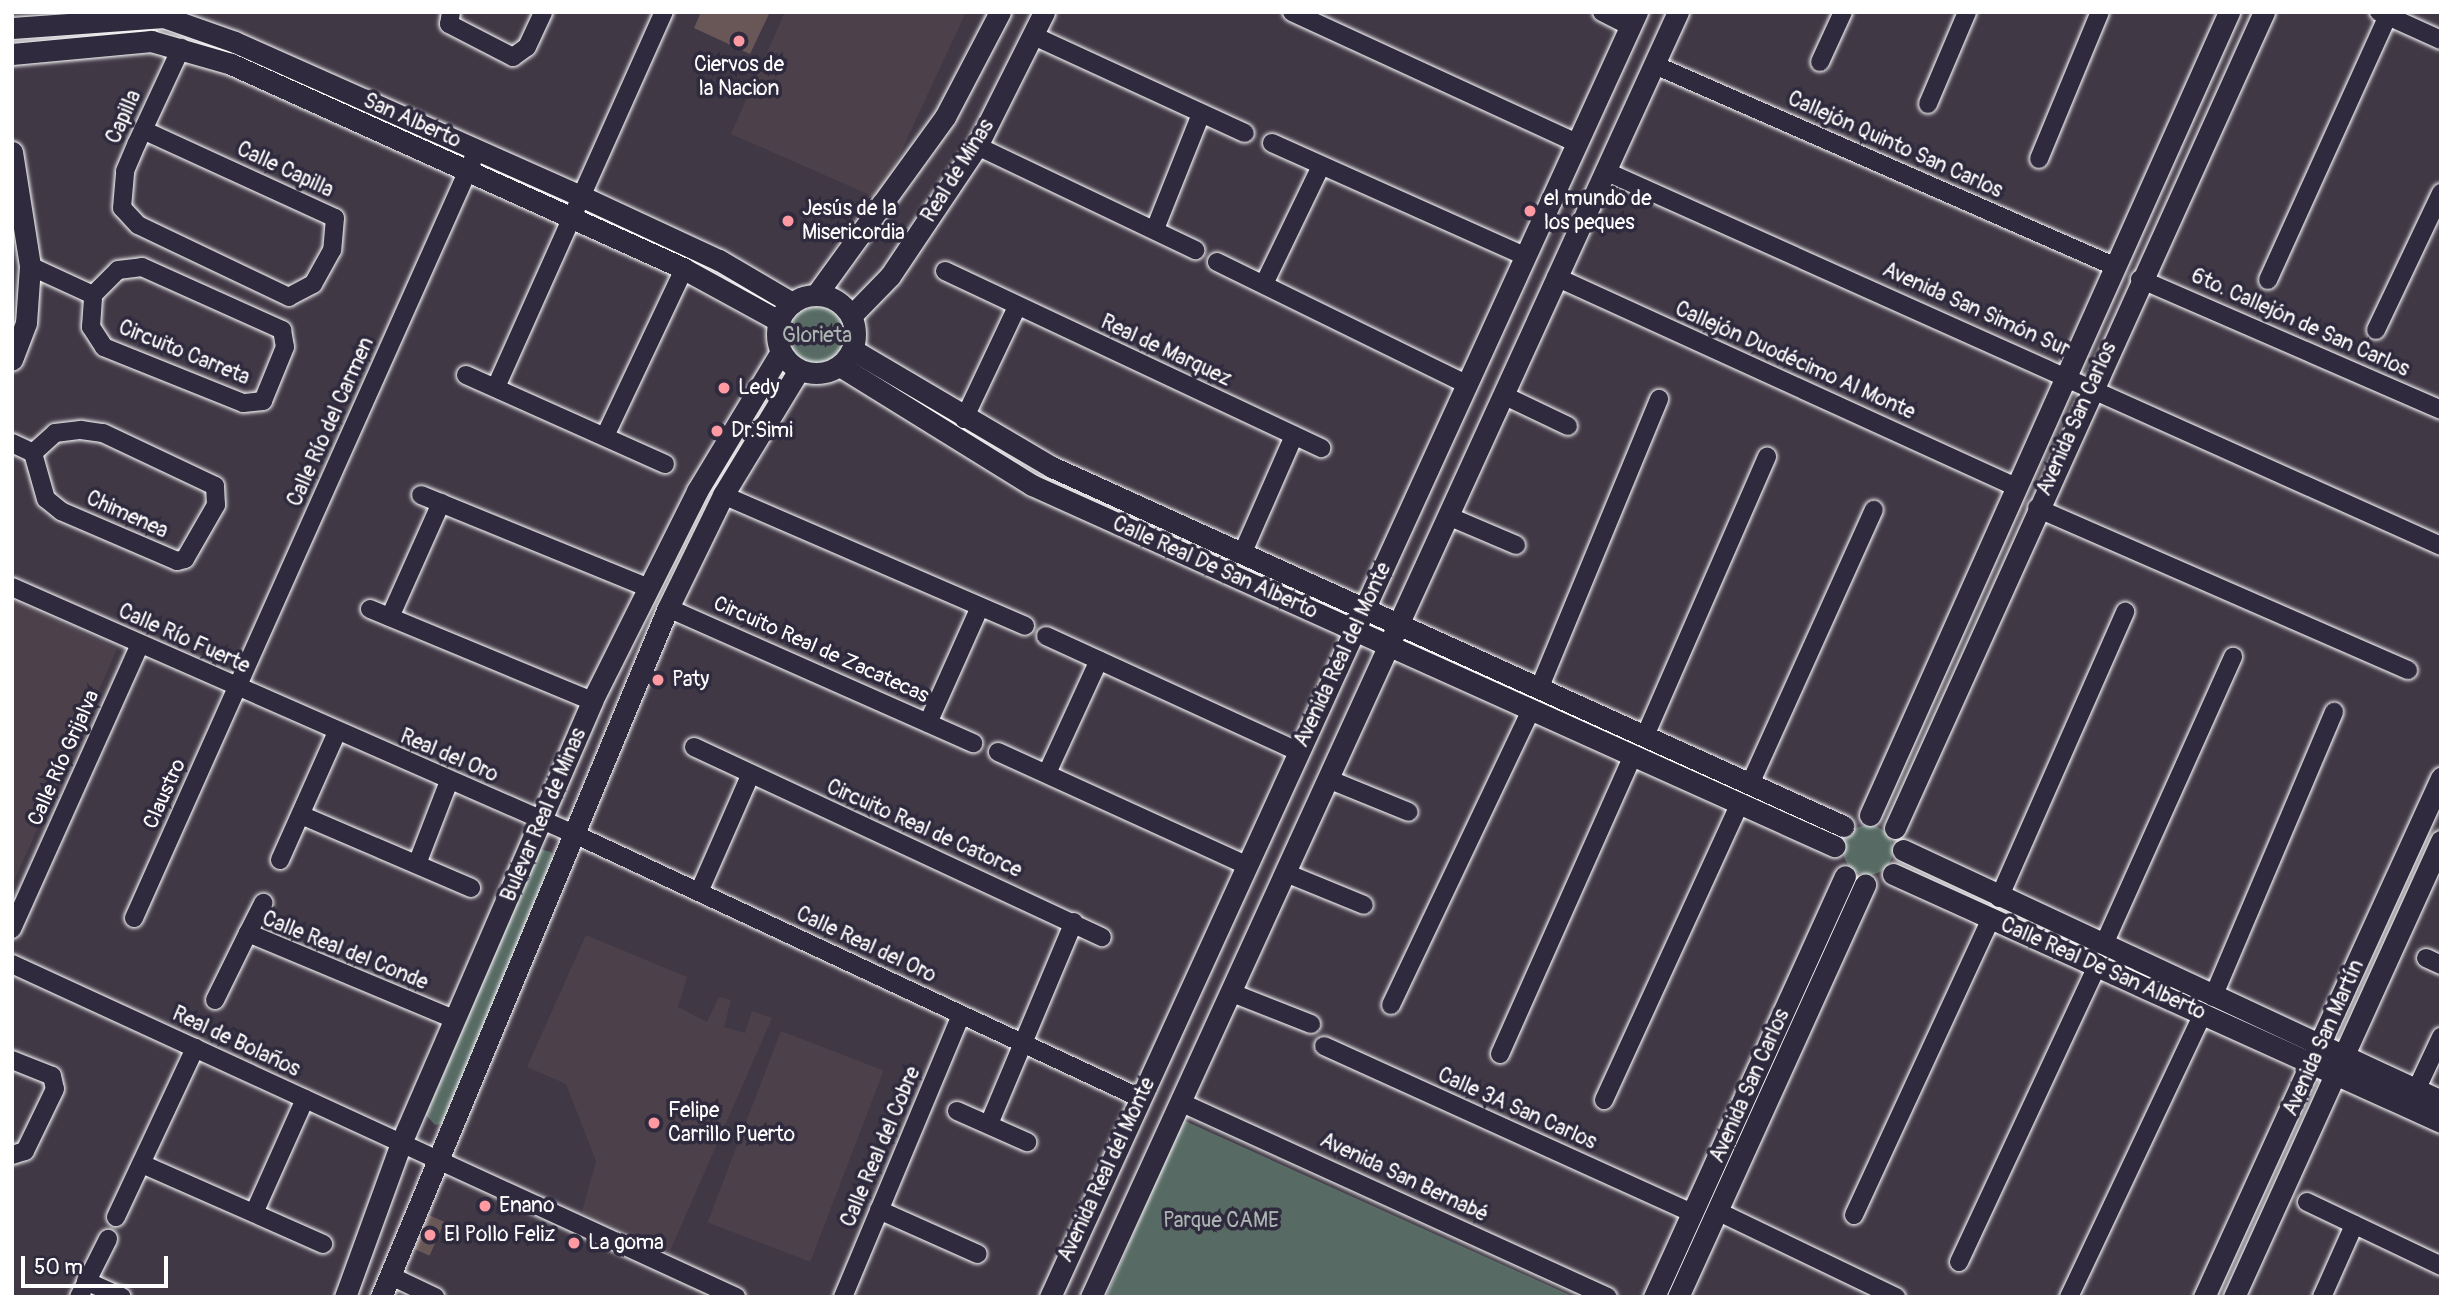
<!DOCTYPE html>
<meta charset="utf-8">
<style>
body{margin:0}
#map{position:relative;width:2453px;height:1309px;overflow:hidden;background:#403845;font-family:Pangolin,sans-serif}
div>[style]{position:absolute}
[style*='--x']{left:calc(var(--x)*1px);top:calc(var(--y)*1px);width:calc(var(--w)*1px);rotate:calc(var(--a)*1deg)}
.built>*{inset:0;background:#4c414a;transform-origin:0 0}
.green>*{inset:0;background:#576a63}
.round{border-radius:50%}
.building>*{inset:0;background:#695757;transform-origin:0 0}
.roads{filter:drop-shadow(0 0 2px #fff) drop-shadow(0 0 2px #fff)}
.minor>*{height:18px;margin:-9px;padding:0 9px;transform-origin:9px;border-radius:9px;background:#2f2a3d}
.tertiary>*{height:21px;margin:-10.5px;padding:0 10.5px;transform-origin:10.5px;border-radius:10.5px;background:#2f2a3d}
.tertiary>.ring{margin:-10.5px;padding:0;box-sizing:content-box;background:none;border:21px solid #2f2a3d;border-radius:50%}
.dots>*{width:19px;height:19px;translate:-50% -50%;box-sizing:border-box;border:4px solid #2f2a3d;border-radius:50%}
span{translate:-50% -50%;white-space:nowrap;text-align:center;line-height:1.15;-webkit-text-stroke:7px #2f2a3d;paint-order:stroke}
.poi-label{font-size:21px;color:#fff}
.left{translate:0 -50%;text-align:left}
.street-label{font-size:21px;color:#fff}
.park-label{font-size:21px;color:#abb4b1}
.frame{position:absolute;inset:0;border:14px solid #fff;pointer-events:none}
.scale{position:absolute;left:21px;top:1256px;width:147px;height:32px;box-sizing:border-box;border:4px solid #fff;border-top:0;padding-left:9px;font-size:21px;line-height:24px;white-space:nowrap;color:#fff;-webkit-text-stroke:5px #2f2a3d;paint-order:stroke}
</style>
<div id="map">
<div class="built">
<i style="clip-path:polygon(785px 12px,966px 12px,879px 199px,731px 134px)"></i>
<i style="clip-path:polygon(12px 600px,117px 649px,12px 886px)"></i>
<i style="clip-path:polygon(586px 935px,687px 977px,678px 1007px,707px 1022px,719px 997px,731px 1000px,724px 1027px,745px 1033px,752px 1011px,772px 1018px,670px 1251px,582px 1212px,596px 1161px,566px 1084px,527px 1067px)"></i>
<i style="left:781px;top:1031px;width:110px;height:205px;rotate:21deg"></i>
</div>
<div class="green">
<i class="round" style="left:788px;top:307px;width:58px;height:58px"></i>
<i class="round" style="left:1843px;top:825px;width:50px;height:50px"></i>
<i style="clip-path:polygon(540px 849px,551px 852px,554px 860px,445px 1123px,435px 1125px,426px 1115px)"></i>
<i style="clip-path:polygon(1183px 1120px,1574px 1297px,1106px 1297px)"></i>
</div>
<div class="building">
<i style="clip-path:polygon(701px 12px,770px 12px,750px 54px,694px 28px)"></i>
<i style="left:429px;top:1215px;width:17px;height:37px;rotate:24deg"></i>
</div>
<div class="roads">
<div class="minor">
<i style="--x:451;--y:12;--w:12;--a:99"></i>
<i style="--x:449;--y:24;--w:72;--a:27.3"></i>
<i style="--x:513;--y:57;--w:17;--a:-36"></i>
<i style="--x:527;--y:47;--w:38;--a:-65"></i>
<i style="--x:1292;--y:12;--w:314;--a:24.7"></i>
<i style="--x:1602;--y:12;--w:31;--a:27"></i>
<i style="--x:2379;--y:12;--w:68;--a:24.3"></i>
<i style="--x:1034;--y:36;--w:232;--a:24.7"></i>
<i style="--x:1820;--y:62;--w:55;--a:-65.3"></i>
<i style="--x:1655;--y:65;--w:503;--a:23.66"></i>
<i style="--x:1928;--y:104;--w:100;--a:-67"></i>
<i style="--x:143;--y:130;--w:211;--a:24.6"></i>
<i style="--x:335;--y:218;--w:32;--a:95"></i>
<i style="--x:332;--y:250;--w:39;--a:119"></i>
<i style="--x:313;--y:284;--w:27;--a:152"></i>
<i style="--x:289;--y:297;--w:167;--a:-154.5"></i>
<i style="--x:138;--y:225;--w:23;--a:-133"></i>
<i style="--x:122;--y:208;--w:37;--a:-85"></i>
<i style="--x:125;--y:171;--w:30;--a:-67"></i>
<i style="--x:137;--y:143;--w:105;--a:-65.1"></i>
<i style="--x:1272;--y:143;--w:277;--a:24.1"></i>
<i style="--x:977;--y:146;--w:242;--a:25.5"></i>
<i style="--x:2039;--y:159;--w:159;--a:-67.5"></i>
<i style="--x:1605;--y:171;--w:916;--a:24.16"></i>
<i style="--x:1155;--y:229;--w:124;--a:-68.2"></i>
<i style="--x:1217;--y:262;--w:277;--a:26.1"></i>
<i style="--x:30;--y:266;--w:69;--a:24.7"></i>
<i style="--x:142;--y:267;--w:154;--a:24.2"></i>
<i style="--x:282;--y:330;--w:17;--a:80"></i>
<i style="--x:285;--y:347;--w:58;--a:112.2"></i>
<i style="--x:263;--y:401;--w:20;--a:174"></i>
<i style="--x:243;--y:403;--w:150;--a:-158.1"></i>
<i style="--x:104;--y:347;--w:24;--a:-123"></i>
<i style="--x:91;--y:327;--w:32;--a:-86"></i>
<i style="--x:93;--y:295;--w:35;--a:-45"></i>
<i style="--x:118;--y:270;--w:24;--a:-7"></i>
<i style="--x:945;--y:271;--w:416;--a:25.2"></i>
<i style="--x:1556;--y:277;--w:506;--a:24.54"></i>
<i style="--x:2140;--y:279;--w:328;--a:23.5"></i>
<i style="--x:2268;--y:280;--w:290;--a:-65.6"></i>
<i style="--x:1264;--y:284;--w:131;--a:-64.2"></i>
<i style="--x:2376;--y:330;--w:152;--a:-64.6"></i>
<i style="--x:466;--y:375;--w:218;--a:24.1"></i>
<i style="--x:496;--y:387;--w:411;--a:-65.9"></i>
<i style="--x:1503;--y:395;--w:72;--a:25.5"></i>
<i style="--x:964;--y:419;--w:124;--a:-64.7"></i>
<i style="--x:81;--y:430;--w:22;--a:8"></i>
<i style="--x:103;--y:433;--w:124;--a:25.3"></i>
<i style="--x:215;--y:486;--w:19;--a:87"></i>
<i style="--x:216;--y:505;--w:62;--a:119.9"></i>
<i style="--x:185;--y:559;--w:8;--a:166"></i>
<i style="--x:177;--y:561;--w:126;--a:-156.7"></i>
<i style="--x:61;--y:511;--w:19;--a:-141"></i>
<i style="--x:46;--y:499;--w:48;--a:-105.8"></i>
<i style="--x:33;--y:453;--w:30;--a:-42"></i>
<i style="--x:55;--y:433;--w:26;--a:-7"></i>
<i style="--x:606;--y:434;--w:183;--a:-64.7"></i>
<i style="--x:12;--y:443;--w:23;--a:25"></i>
<i style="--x:421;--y:495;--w:244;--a:22.2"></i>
<i style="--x:723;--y:495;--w:329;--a:23.4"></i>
<i style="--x:2037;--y:508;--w:405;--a:23.6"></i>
<i style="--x:1448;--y:516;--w:74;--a:23.1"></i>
<i style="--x:1243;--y:552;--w:127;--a:-66.3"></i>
<i style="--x:12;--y:587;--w:612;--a:23.72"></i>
<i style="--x:572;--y:833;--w:627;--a:25.01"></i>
<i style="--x:668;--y:608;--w:334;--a:23.9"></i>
<i style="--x:370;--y:609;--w:240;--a:22.5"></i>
<i style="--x:390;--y:617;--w:125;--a:-65.9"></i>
<i style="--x:1046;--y:636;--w:278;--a:24.6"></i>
<i style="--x:1539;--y:689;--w:314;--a:-67.5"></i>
<i style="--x:928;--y:723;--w:127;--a:-65.9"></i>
<i style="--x:1645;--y:736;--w:305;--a:-66.4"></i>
<i style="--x:694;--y:747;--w:450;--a:25"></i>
<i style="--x:998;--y:752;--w:273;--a:24.5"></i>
<i style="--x:1047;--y:773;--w:124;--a:-65.3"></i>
<i style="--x:1328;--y:779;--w:87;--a:22.2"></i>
<i style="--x:1750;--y:784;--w:301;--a:-65.7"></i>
<i style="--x:301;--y:815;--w:185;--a:23.2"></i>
<i style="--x:280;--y:860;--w:140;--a:-66"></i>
<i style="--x:417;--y:864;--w:89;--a:-68.9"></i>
<i style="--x:1286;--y:873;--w:84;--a:22.3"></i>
<i style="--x:699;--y:892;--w:127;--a:-66.3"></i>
<i style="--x:1999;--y:898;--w:313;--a:-66.2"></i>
<i style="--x:134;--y:918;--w:841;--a:-65.93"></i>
<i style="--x:12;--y:929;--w:312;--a:-65.8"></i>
<i style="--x:248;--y:933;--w:34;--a:-63"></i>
<i style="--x:2104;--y:944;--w:315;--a:-65.8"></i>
<i style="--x:2426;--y:958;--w:17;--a:25"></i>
<i style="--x:12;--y:964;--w:797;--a:24.7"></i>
<i style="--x:1232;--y:993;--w:85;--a:21.4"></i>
<i style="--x:2213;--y:997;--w:310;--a:-67"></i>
<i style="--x:215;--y:1000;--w:75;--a:-63.8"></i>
<i style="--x:248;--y:933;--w:223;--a:22.7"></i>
<i style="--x:1391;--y:1005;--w:327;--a:-64.6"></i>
<i style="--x:1324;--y:1046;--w:404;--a:24.4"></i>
<i style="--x:1500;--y:1054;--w:325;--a:-66"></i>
<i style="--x:12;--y:1060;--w:43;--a:21.8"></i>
<i style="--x:52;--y:1076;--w:13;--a:77"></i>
<i style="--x:55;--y:1089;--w:69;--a:115.8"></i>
<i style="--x:25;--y:1151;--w:14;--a:163"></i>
<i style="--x:1604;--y:1100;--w:324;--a:-65.4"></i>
<i style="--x:2411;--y:1101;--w:71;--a:-64.9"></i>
<i style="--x:1180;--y:1102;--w:470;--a:24.5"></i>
<i style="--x:957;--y:1111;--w:77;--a:23.9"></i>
<i style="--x:989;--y:1124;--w:219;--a:-67.2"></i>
<i style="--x:142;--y:1164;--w:198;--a:23.8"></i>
<i style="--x:2307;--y:1202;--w:148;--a:25.5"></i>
<i style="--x:879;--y:1210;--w:108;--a:24"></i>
<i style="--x:1717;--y:1211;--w:199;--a:25.7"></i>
<i style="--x:254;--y:1213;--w:125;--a:-65.9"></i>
<i style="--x:1854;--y:1215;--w:326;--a:-65.2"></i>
<i style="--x:116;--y:1217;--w:187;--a:-64.9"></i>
<i style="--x:1959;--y:1262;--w:329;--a:-65"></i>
<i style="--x:391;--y:1276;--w:49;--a:25.5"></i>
<i style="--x:86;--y:1281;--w:39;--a:24"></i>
<i style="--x:79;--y:1297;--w:65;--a:-63.4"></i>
<i style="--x:843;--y:1297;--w:306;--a:-67.3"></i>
<i style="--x:2069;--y:1297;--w:313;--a:-64.7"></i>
<i style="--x:2322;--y:1297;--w:79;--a:-66"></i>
</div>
<div class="tertiary">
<i style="--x:12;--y:28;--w:152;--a:-4.1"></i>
<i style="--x:164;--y:17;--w:75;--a:19.4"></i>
<i style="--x:235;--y:42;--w:381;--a:24"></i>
<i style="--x:583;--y:197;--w:150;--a:24.9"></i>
<i style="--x:719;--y:260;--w:85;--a:30.5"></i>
<i style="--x:12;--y:54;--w:140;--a:-5.3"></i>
<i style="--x:151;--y:41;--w:83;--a:16"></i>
<i style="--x:231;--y:64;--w:497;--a:24.3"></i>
<i style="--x:684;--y:269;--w:108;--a:28.7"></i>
<i style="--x:12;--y:152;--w:115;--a:81"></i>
<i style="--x:30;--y:266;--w:57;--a:94"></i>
<i style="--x:26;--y:323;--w:39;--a:111"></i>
<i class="ring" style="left:777px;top:295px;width:57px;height:57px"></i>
<i style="--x:816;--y:295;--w:220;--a:-54.1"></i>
<i style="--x:945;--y:117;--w:119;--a:-62.4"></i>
<i style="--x:851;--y:316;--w:56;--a:-45.7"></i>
<i style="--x:890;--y:276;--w:156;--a:-56.2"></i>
<i style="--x:977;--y:146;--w:150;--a:-63.4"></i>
<i style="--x:853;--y:350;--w:231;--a:30.5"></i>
<i style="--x:1052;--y:467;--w:869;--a:24.41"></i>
<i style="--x:840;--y:366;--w:226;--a:31.8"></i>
<i style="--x:1032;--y:485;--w:880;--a:24.23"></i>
<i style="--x:1870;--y:815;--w:880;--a:-65.91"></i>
<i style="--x:1895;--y:828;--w:896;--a:-65.67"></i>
<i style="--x:1903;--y:850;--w:594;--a:25.01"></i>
<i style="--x:1893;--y:874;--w:602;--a:24.35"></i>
<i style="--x:345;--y:1297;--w:164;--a:-70"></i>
<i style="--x:401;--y:1143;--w:482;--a:-66.6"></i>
<i style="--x:592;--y:701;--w:235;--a:-63.4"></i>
<i style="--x:697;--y:491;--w:162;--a:-58.9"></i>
<i style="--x:381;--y:1297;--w:746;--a:-67.39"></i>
<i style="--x:668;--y:608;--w:126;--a:-64"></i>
<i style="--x:723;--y:495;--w:146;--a:-58.7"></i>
<i style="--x:1050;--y:1297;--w:1413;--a:-65.45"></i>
<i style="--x:1091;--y:1297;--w:1413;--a:-65.45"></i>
<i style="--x:1654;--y:1297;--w:462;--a:-65.6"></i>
<i style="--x:1678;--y:1297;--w:453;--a:-65.6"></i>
<i style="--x:2204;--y:1297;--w:571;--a:-65.46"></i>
<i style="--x:2234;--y:1297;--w:501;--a:-65.58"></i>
</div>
</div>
<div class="dots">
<i style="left:739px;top:41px;background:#ff9aa2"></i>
<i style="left:1530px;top:211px;background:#ff9aa2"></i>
<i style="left:788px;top:221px;background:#ff9aa2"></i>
<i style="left:724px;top:388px;background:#ff9aa2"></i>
<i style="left:717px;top:431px;background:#ff9aa2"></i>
<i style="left:658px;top:680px;background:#ff9aa2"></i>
<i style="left:654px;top:1123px;background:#ff9aa2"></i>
<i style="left:485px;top:1206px;background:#ff9aa2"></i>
<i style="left:430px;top:1235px;background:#ff9aa2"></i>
<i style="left:574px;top:1243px;background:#ff9aa2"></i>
</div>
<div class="poi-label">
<span style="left:739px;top:77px">Ciervos de<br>la Nacion</span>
<span class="left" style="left:1544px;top:211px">el mundo de<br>los peques</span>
<span class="left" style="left:802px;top:221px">Jesús de la<br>Misericordia</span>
<span class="left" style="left:738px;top:388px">Ledy</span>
<span class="left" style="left:731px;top:431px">Dr.Simi</span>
<span class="left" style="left:672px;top:680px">Paty</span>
<span class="left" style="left:668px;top:1123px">Felipe<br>Carrillo Puerto</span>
<span class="left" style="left:499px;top:1206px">Enano</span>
<span class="left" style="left:444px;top:1235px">El Pollo Feliz</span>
<span class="left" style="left:588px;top:1243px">La goma</span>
</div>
<div class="street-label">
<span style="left:124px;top:117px;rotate:-66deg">Capilla</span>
<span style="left:412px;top:121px;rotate:24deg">San Alberto</span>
<span style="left:1895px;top:145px;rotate:24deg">Callejón Quinto San Carlos</span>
<span style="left:285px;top:170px;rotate:25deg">Calle Capilla</span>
<span style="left:958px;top:171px;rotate:-58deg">Real de Minas</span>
<span style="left:1976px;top:310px;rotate:24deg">Avenida San Simón Sur</span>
<span style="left:2300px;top:323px;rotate:24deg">6to. Callejón de San Carlos</span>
<span style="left:1166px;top:351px;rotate:25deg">Real de Marquez</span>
<span style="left:184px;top:353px;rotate:22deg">Circuito Carreta</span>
<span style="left:1795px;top:361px;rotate:24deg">Callejón Duodécimo Al Monte</span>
<span style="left:2077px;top:419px;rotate:-66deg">Avenida San Carlos</span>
<span style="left:331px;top:422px;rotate:-66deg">Calle Río del Carmen</span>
<span style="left:127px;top:515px;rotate:24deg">Chimenea</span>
<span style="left:1215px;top:568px;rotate:24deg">Calle Real De San Alberto</span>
<span style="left:184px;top:639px;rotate:24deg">Calle Río Fuerte</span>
<span style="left:821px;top:650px;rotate:24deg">Circuito Real de Zacatecas</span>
<span style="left:1343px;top:655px;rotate:-65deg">Avenida Real del Monte</span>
<span style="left:449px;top:756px;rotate:23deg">Real del Oro</span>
<span style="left:64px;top:758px;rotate:-66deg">Calle Río Grijalva</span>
<span style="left:165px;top:794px;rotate:-66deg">Claustro</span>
<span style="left:544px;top:815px;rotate:-67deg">Bulevar Real de Minas</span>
<span style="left:924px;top:829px;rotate:24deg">Circuito Real de Catorce</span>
<span style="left:866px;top:945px;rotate:25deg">Calle Real del Oro</span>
<span style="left:345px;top:951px;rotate:22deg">Calle Real del Conde</span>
<span style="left:2103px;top:969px;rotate:24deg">Calle Real De San Alberto</span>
<span style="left:2324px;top:1038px;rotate:-66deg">Avenida San Martín</span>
<span style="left:236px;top:1042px;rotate:25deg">Real de Bolaños</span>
<span style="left:1750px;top:1086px;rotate:-66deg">Avenida San Carlos</span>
<span style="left:1517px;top:1109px;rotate:24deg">Calle 3A San Carlos</span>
<span style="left:881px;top:1147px;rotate:-67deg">Calle Real del Cobre</span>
<span style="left:1107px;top:1170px;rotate:-65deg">Avenida Real del Monte</span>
<span style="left:1404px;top:1178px;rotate:25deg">Avenida San Bernabé</span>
</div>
<div class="park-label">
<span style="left:817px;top:336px">Glorieta</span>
<span style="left:1221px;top:1221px">Parque CAME</span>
</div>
<div class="frame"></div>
<div class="scale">50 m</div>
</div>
